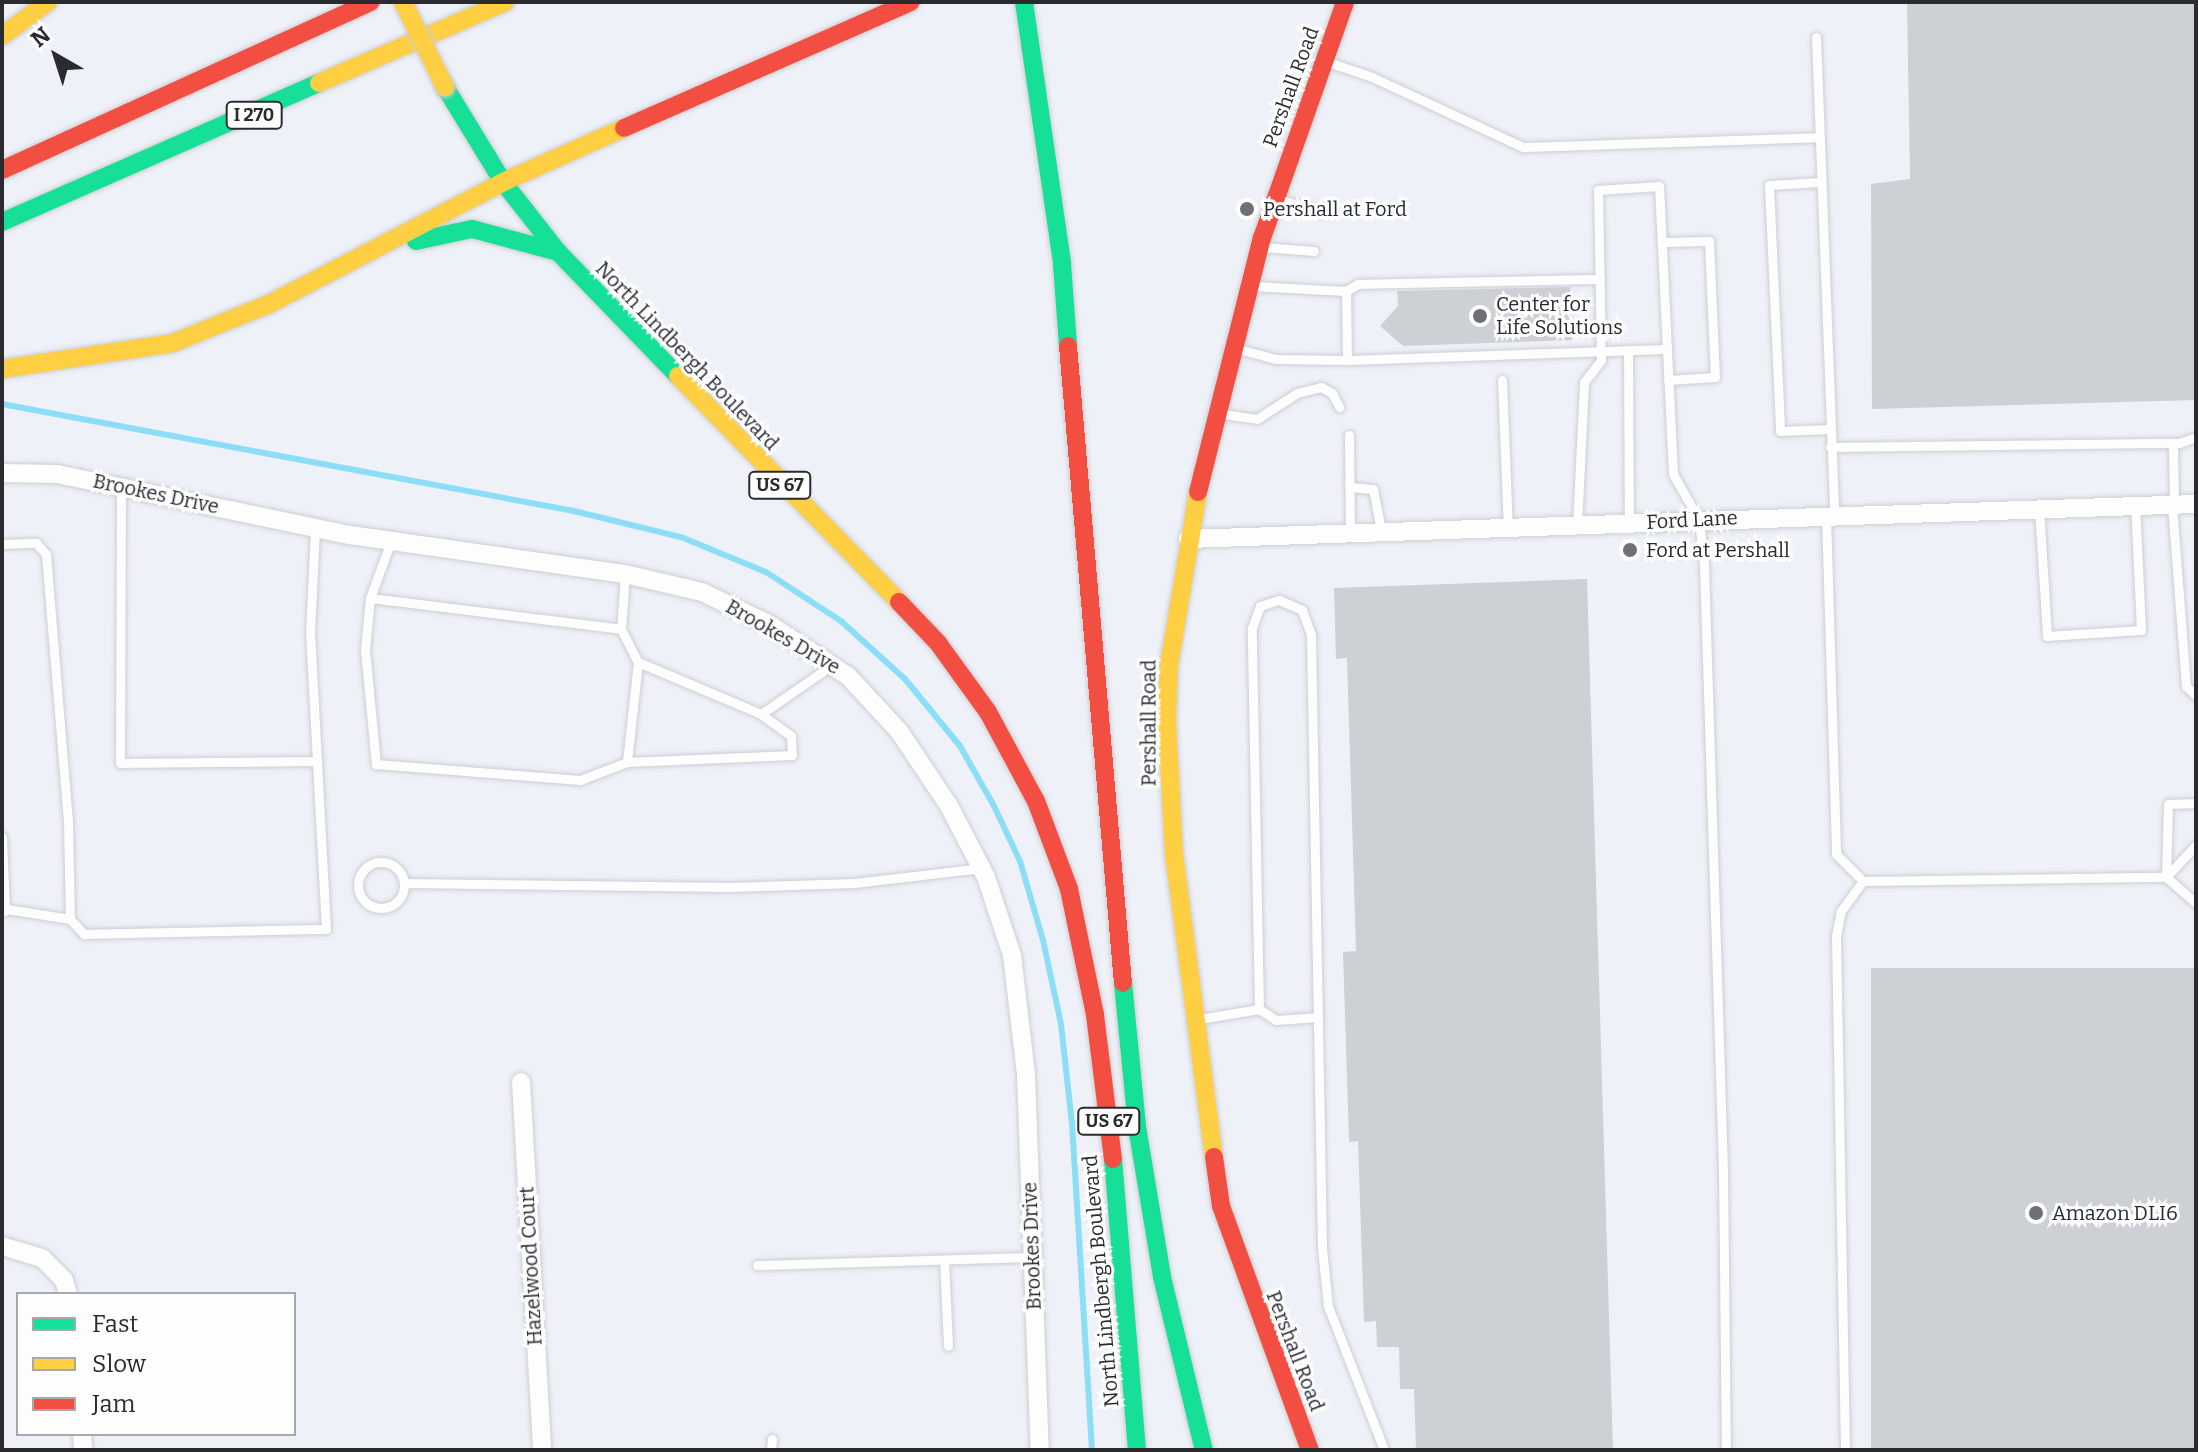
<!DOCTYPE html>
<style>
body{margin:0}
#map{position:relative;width:2198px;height:1452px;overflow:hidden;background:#eff1f8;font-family:Bitter,serif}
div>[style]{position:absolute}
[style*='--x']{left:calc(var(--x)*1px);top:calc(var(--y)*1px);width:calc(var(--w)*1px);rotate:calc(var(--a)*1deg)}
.stream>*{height:6px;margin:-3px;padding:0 3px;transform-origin:3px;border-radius:3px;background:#8cdef7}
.building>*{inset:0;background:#cdd0d5;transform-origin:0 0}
.roads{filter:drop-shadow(0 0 2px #cdced3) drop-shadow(0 0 2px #cdced3)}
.lane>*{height:9px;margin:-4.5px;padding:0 4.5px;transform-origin:4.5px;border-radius:4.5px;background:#fdfdfe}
.lane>.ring{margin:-4.5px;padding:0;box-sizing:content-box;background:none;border:9px solid #fdfdfe;border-radius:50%}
.street>*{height:18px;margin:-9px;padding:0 9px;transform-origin:9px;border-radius:9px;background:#fdfdfe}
.fast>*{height:18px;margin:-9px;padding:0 9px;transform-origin:9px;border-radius:9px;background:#16e098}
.slow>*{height:18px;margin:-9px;padding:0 9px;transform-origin:9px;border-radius:9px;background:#ffcf43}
.jam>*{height:18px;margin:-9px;padding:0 9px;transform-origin:9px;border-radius:9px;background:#f24e42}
.bridges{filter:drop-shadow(0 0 2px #cacccf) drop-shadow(0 0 2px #cacccf)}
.slow-bridge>*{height:18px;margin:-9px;padding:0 9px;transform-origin:9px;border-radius:9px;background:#ffcf43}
.dots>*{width:22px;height:22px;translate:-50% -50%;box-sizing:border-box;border:4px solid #fdfdfd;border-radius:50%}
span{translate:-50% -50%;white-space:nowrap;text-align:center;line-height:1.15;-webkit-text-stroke:6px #fdfdfd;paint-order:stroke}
.shield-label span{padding:2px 6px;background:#fdfdfd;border:2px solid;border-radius:6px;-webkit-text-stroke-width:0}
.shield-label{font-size:18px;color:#292b2f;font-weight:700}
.street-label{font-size:20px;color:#292b2f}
.poi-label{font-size:20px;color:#292b2f}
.left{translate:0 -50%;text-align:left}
.frame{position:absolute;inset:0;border:4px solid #292b2f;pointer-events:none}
.legend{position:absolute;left:16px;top:1292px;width:280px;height:144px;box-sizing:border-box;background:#fdfdfd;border:2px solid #a8a9ab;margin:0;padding:10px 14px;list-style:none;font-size:24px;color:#292b2f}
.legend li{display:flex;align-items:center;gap:16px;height:40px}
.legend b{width:40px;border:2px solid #a8a9ab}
.north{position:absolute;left:16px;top:16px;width:80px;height:80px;-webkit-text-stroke:6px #fdfdfd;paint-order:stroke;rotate:321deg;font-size:22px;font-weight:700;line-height:32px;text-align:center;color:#292b2f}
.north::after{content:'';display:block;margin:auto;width:28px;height:36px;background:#292b2f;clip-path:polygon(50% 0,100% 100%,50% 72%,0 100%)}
</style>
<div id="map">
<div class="stream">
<i style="--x:2;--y:404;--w:582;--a:10.6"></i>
<i style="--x:574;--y:511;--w:110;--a:13.7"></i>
<i style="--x:681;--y:537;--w:92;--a:22.4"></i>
<i style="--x:766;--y:572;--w:90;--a:33.2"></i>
<i style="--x:841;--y:621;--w:86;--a:42.2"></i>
<i style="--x:905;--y:679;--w:87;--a:50.6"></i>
<i style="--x:960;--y:746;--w:67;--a:60.4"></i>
<i style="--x:993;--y:804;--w:63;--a:64.7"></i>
<i style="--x:1020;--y:861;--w:82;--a:73.8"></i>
<i style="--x:1043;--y:940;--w:86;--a:77.9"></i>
<i style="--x:1061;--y:1024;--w:100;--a:83.7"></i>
<i style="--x:1072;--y:1123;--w:328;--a:86.5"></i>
</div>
<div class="building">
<i style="clip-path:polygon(1907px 2px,2196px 2px,2196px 400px,1872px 409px,1871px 184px,1910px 179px)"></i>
<i style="clip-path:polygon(1570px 287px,1572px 340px,1403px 346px,1380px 326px,1398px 306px,1397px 291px)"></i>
<i style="clip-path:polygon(1587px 579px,1613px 1450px,1416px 1450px,1414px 1389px,1400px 1389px,1399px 1347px,1377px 1347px,1376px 1321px,1364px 1322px,1358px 1141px,1349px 1142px,1343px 952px,1356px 951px,1347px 658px,1336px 659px,1334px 588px)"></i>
<i style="left:2196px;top:968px;width:482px;height:325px;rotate:90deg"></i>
</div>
<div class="roads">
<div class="lane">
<i style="--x:1816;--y:37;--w:477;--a:87.8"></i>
<i style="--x:1325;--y:61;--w:50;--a:18.8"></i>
<i style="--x:1372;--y:77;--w:166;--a:24.9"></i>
<i style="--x:1523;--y:147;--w:296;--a:-1.9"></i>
<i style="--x:1820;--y:182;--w:51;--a:176.6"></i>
<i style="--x:1769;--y:185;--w:246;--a:87.4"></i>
<i style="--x:1780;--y:431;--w:50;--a:-2.3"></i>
<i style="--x:1280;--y:200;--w:49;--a:14.3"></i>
<i style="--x:1662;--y:242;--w:47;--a:-1.2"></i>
<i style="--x:1709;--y:241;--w:136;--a:87.5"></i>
<i style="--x:1715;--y:377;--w:47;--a:176.3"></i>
<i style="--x:1263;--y:247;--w:51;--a:4.5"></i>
<i style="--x:1346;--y:291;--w:14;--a:-30"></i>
<i style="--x:1358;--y:284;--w:242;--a:-1.2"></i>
<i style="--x:1234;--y:348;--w:43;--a:14.7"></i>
<i style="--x:1276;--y:359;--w:71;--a:0.8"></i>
<i style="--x:1347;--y:360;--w:69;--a:-90.8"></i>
<i style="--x:1346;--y:291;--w:94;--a:-177"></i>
<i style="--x:1628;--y:350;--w:173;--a:89.7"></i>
<i style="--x:1347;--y:360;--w:320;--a:-2"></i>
<i style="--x:1502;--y:380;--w:147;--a:87.7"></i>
<i style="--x:1217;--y:413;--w:40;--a:8.5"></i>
<i style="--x:1257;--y:419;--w:48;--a:-33"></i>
<i style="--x:1297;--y:393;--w:25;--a:-14"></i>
<i style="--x:1321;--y:387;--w:13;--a:29"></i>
<i style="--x:1332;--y:393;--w:16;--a:63"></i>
<i style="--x:1349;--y:435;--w:101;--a:89.4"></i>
<i style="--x:2173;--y:443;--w:62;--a:89.1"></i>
<i style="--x:1830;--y:447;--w:349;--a:-0.7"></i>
<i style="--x:2179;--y:443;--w:18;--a:-19"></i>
<i style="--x:121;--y:487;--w:276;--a:90.2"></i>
<i style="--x:120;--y:763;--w:197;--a:-0.6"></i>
<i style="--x:317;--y:761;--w:129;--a:-93.1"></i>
<i style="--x:310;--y:632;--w:104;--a:-87.2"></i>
<i style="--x:1349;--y:487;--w:24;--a:5"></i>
<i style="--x:1373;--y:489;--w:47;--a:78.9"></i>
<i style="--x:2172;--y:505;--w:182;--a:85.6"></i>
<i style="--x:2186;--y:686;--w:14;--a:45"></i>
<i style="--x:2039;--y:508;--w:128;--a:86.4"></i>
<i style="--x:2047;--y:636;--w:94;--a:-3.7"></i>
<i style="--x:2141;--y:630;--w:125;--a:-92.7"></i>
<i style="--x:1826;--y:514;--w:340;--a:88.3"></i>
<i style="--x:1836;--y:854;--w:38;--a:45"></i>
<i style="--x:1863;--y:881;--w:303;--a:-0.8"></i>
<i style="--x:2166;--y:877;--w:44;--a:-46.8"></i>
<i style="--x:1577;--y:526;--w:144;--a:-87.2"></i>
<i style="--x:1584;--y:382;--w:28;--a:-52"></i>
<i style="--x:1601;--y:360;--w:170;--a:-91"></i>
<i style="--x:1598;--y:190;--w:61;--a:-3.8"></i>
<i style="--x:1659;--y:186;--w:288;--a:87.2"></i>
<i style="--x:1673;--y:474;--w:53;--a:60.5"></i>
<i style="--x:1699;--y:520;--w:45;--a:83.7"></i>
<i style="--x:1704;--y:565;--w:605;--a:88.2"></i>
<i style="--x:1723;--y:1170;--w:280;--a:89.4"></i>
<i style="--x:391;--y:541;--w:61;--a:110.2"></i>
<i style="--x:370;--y:598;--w:52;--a:95.5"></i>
<i style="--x:365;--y:650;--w:115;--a:84.5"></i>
<i style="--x:376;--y:764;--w:205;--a:4.5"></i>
<i style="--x:580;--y:780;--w:50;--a:-21"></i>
<i style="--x:2;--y:544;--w:34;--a:-2"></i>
<i style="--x:36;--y:543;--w:15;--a:48"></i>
<i style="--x:46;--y:554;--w:266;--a:85.3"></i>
<i style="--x:68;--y:819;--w:100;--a:88.9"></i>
<i style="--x:70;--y:919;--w:64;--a:-171"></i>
<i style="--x:370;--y:598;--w:253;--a:7"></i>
<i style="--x:621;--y:629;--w:55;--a:-85.8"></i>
<i style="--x:621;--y:629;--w:37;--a:63"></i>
<i style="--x:638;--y:662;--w:134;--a:22.9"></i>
<i style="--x:761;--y:714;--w:86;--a:-34.6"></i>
<i style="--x:638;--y:662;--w:101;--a:96.3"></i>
<i style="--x:627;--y:762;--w:165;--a:-2.4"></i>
<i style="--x:792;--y:755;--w:19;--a:-93"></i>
<i style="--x:791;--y:736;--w:37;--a:-144"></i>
<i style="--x:2196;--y:803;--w:28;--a:178"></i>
<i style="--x:2168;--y:804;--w:73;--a:91.6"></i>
<i style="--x:2166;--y:877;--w:40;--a:41"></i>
<i style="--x:2;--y:837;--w:74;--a:87.7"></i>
<i class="ring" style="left:358px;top:862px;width:37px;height:37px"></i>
<i style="--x:405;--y:883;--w:325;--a:0.7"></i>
<i style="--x:730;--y:887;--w:124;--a:-1.8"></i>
<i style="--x:854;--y:883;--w:129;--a:-6.7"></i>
<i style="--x:70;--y:919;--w:21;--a:47"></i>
<i style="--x:84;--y:934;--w:242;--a:-1.2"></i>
<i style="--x:326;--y:929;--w:168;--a:-93.1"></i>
<i style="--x:1318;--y:1017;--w:42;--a:175.9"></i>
<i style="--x:1276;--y:1020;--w:20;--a:-147"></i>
<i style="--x:1259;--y:1009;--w:381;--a:-91.1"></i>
<i style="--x:1252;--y:628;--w:23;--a:-70"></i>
<i style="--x:1260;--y:606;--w:20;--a:-18"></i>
<i style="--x:1279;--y:600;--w:25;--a:23"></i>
<i style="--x:1302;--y:610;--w:27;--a:70"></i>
<i style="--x:1311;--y:635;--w:613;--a:88.97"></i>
<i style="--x:1322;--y:1248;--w:58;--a:84.1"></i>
<i style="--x:1328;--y:1306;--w:155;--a:68.7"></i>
<i style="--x:1199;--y:1019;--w:61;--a:-9.5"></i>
<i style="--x:944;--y:1260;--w:86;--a:87.3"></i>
<i style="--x:757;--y:1265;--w:276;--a:-1.7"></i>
<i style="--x:771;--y:1450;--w:11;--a:-85"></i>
<i style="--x:1845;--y:1450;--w:514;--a:-91"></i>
<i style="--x:1836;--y:936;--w:25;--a:-79"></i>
<i style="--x:1841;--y:911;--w:37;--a:-54"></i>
</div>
<div class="street">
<i style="--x:2;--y:473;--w:55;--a:1"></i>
<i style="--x:57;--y:474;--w:299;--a:11.8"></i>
<i style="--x:350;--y:535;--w:278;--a:8.1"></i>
<i style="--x:625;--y:574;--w:79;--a:13.2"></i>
<i style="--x:702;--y:592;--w:76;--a:25.9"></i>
<i style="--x:770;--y:625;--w:93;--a:33.2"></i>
<i style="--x:848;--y:676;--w:75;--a:47.2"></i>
<i style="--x:899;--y:731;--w:90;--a:56.3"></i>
<i style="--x:949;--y:806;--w:80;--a:62.5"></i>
<i style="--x:986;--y:877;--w:82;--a:71.6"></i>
<i style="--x:1012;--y:955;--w:121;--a:83.3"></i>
<i style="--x:1026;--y:1075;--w:375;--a:87.9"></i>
<i style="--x:1188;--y:539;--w:1009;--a:-1.99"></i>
<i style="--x:521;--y:1082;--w:369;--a:86.7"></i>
<i style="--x:2;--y:1246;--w:42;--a:16.7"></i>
<i style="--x:42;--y:1258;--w:31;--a:45"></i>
<i style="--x:64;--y:1280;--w:15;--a:74"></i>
<i style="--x:82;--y:1434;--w:16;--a:86"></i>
</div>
<div class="fast">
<i style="--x:1024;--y:2;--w:265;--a:81.7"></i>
<i style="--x:1062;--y:264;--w:82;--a:85.8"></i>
<i style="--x:445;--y:87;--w:111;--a:58.6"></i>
<i style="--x:503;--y:182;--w:89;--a:51.8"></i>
<i style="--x:558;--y:252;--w:173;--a:45.9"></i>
<i style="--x:2;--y:222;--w:346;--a:-23.7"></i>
<i style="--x:416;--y:241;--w:57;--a:-12.1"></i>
<i style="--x:472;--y:229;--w:89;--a:15"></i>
<i style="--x:1123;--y:983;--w:145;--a:84.4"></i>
<i style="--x:1137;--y:1127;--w:152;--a:80.5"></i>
<i style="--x:1162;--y:1277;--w:178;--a:76.4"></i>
<i style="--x:1113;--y:1159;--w:292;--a:85.3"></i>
</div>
<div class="slow">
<i style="--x:2;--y:36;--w:57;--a:-36.5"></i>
<i style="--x:319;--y:83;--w:203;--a:-23.5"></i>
<i style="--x:2;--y:369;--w:173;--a:-8.6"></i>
<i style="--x:173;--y:343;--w:104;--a:-22.1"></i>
<i style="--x:269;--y:304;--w:264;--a:-27.5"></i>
<i style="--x:503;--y:182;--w:133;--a:-24.1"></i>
<i style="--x:678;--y:376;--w:316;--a:45.6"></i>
<i style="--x:1198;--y:492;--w:175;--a:99.5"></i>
<i style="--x:1169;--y:665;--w:56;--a:92"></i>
<i style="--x:1167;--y:721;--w:133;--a:87"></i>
<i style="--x:1174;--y:854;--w:306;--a:82.5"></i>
</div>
<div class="jam">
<i style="--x:624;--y:128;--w:313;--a:-23.7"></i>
<i style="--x:2;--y:170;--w:405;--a:-24.5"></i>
<i style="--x:1068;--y:346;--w:639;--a:85.07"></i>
<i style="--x:1198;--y:492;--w:262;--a:-75.9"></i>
<i style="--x:1262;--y:238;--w:250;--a:-70.6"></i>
<i style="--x:899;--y:602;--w:57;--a:46.4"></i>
<i style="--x:938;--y:643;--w:85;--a:54.1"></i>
<i style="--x:988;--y:712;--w:101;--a:61.7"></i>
<i style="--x:1036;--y:801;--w:94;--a:69.4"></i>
<i style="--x:1069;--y:889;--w:129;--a:78.3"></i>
<i style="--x:1095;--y:1015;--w:145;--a:82.9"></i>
<i style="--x:1214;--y:1157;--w:49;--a:81.9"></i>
<i style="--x:1221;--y:1206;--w:260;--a:70"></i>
</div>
</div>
<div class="bridges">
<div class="slow-bridge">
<i style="--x:403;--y:2;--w:95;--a:63.7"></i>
</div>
</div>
<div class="dots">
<i style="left:1247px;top:209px;background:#6e7075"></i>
<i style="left:1480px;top:316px;background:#6e7075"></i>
<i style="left:1630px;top:550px;background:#6e7075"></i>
<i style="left:2036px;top:1213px;background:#6e7075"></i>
</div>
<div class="shield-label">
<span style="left:254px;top:115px">I 270</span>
<span style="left:780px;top:485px">US 67</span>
<span style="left:1109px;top:1121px">US 67</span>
</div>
<div class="street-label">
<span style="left:1291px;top:87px;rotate:-70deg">Pershall Road</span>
<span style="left:687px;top:356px;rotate:46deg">North Lindbergh Boulevard</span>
<span style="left:156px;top:494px;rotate:12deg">Brookes Drive</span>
<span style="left:1692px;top:520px;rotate:-3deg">Ford Lane</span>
<span style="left:783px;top:637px;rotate:30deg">Brookes Drive</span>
<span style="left:1149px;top:723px;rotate:-90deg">Pershall Road</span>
<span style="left:1032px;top:1246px;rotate:-92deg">Brookes Drive</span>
<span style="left:531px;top:1266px;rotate:-93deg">Hazelwood Court</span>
<span style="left:1101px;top:1281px;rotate:-95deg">North Lindbergh Boulevard</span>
<span style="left:1295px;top:1351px;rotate:69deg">Pershall Road</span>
</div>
<div class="poi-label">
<span class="left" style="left:1263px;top:209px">Pershall at Ford</span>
<span class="left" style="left:1496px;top:316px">Center for<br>Life Solutions</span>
<span class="left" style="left:1646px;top:550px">Ford at Pershall</span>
<span class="left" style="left:2052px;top:1213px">Amazon DLI6</span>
</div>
<div class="frame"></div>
<ul class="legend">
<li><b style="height:10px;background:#16e098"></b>Fast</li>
<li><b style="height:10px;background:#ffcf43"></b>Slow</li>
<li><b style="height:10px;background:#f24e42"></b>Jam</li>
</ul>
<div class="north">N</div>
</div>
